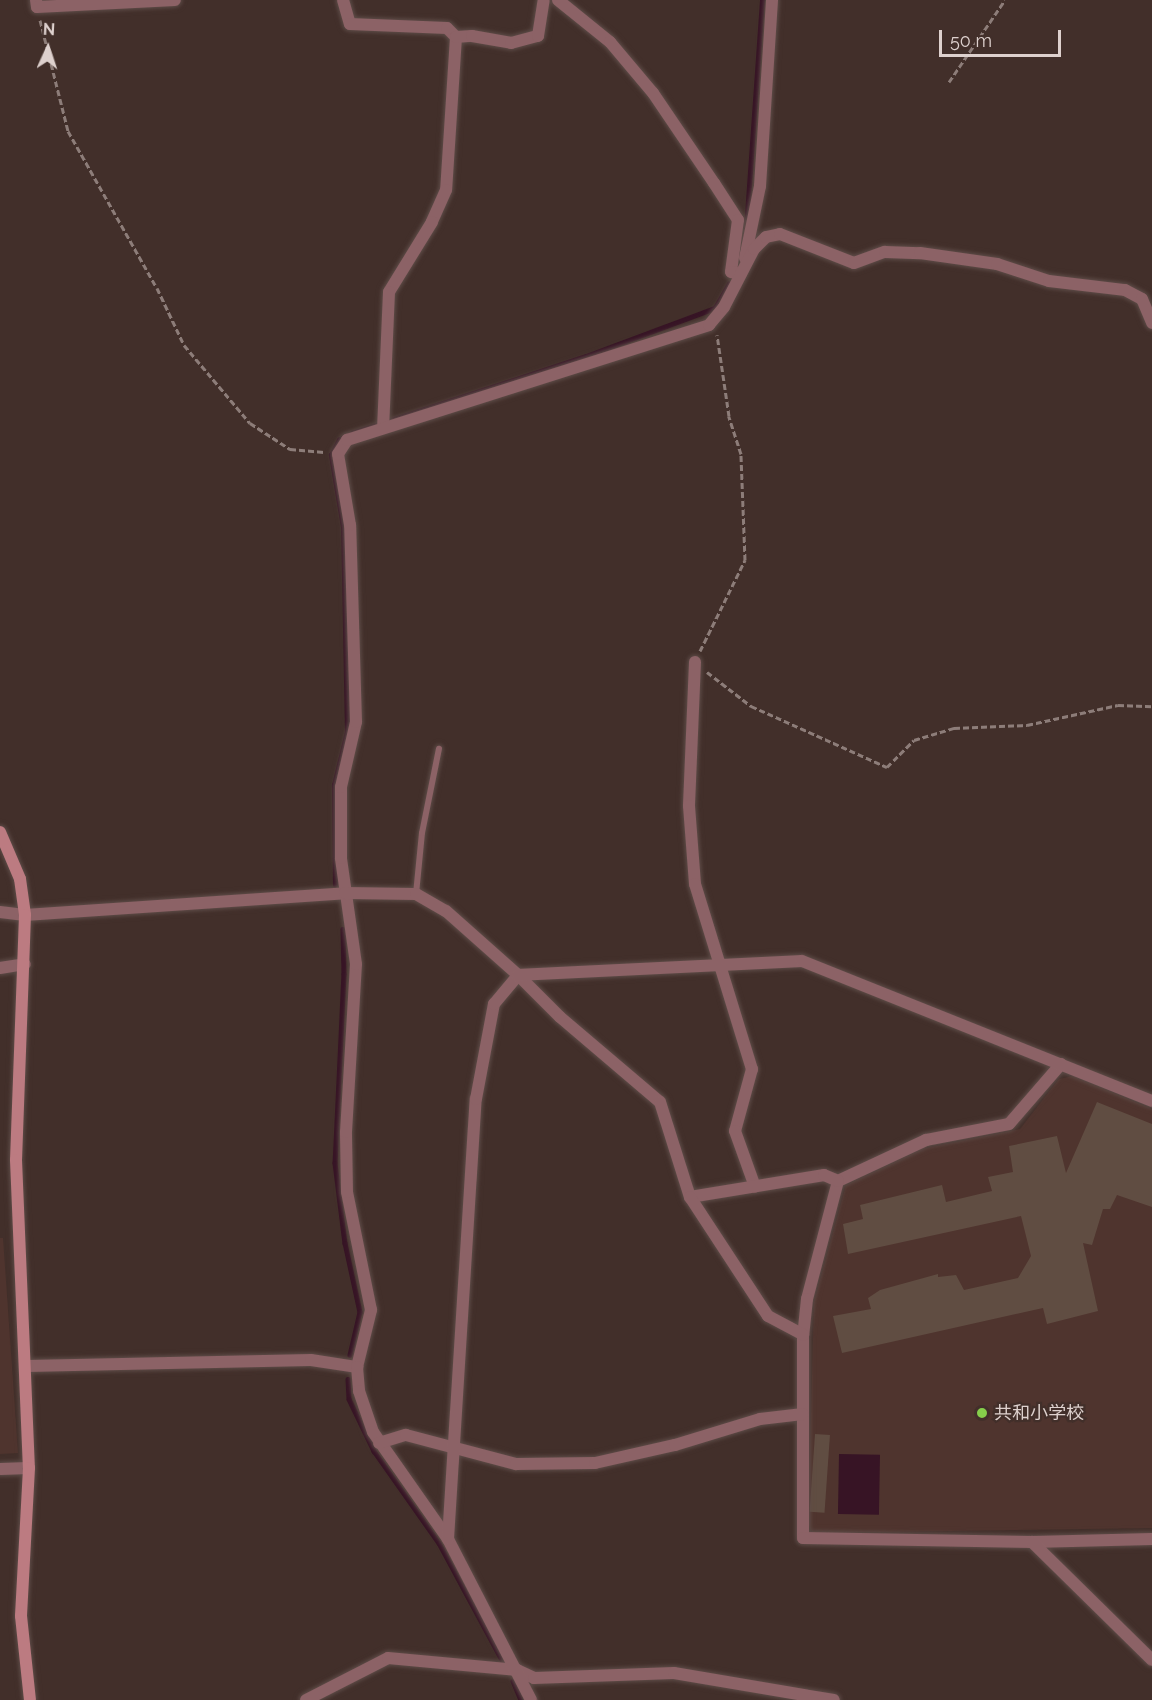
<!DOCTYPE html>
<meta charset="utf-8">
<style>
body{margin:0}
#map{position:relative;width:1152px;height:1700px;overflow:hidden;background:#422f2a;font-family:Raleway,"Noto Sans JP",sans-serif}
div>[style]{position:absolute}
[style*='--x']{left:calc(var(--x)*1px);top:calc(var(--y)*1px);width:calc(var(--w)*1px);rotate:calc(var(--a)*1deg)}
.built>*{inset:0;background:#4f342e}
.water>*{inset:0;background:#371425;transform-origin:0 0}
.stream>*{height:4.5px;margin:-2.25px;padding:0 2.25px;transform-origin:2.25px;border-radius:2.25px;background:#371425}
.building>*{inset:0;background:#604d42;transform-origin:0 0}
.path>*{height:3px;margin-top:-1.5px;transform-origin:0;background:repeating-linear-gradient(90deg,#8d7d79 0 6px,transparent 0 9px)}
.roads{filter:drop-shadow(0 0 2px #5e4c48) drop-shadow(0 0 2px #5e4c48)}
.service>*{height:6px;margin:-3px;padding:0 3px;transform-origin:3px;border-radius:3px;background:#8c6266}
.minor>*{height:12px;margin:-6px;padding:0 6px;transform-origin:6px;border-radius:6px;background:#8c6266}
.tertiary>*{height:12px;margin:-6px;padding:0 6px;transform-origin:6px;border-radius:6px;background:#8c6266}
.secondary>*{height:12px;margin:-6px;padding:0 6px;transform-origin:6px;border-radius:6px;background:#bc7b81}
.dots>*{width:16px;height:16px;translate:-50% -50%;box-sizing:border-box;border:3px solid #422f2a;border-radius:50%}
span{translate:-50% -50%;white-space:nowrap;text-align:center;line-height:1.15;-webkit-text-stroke:4.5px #422f2a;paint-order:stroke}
.poi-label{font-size:18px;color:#ded1ce}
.left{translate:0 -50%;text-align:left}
.north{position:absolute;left:18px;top:18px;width:60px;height:60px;-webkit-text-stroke:4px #422f2a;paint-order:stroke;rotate:3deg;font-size:16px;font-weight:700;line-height:24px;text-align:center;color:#ded1ce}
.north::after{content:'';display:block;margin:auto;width:21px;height:27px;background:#ded1ce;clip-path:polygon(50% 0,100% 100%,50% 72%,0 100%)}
.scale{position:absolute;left:939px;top:30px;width:122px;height:27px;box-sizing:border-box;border:3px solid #ded1ce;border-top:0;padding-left:8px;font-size:18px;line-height:21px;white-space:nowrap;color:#ded1ce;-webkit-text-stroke:4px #422f2a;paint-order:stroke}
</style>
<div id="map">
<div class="built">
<i style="clip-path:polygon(1073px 1076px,1152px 1109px,1152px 1528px,813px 1533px,808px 1525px,814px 1302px,846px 1185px,922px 1149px,1020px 1129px,1059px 1079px)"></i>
<i style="clip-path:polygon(0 1238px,3px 1238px,18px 1453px,0 1454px)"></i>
</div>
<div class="water">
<i style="left:839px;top:1454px;width:41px;height:60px;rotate:1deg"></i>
</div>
<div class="stream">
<i style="--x:739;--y:257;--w:43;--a:-79.2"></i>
<i style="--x:747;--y:215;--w:216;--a:-86"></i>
<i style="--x:352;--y:433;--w:246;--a:-18.2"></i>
<i style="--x:586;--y:356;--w:138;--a:-20.4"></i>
<i style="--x:715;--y:308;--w:28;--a:-60"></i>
<i style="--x:335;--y:885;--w:100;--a:-90.6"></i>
<i style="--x:334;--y:785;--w:55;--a:-76.2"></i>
<i style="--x:347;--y:732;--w:205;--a:-91.1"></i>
<i style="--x:343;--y:527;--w:73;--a:-99.5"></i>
<i style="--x:331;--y:455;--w:17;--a:-62"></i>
<i style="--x:339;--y:440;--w:6;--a:-31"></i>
<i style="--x:343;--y:929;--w:45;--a:88.7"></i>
<i style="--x:344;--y:974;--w:189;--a:92.7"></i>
<i style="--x:335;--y:1163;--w:81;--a:82.9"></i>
<i style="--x:345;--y:1243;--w:71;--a:77.7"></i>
<i style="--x:360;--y:1312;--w:44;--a:103.1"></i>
<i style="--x:348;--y:1379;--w:20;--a:87"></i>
<i style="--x:349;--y:1399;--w:58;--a:64.3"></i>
<i style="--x:374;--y:1451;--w:113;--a:54.8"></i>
<i style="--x:439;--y:1543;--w:133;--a:61.7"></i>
<i style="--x:513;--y:1681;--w:21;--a:67"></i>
</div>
<div class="building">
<i style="clip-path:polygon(1097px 1102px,1152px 1124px,1152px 1207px,1117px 1195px,1110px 1209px,1103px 1209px,1092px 1245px,1083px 1243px,1098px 1311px,1047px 1324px,1043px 1308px,842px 1353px,833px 1316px,871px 1309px,868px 1298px,880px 1290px,938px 1274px,938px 1277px,956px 1275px,964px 1290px,1018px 1278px,1031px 1256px,1021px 1216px,848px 1254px,843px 1224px,863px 1219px,860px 1205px,942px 1185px,946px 1202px,992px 1191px,988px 1177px,1013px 1172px,1009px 1146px,1057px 1136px,1066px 1173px)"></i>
<i style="left:815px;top:1434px;width:15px;height:78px;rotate:4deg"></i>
</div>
<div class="path">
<i style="--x:40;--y:20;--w:114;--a:75.8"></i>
<i style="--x:68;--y:131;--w:180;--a:60.5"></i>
<i style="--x:157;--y:288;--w:63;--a:64.7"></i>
<i style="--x:184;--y:345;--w:102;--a:49.8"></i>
<i style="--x:250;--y:423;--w:48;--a:33"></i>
<i style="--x:290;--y:449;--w:34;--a:5"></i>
<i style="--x:949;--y:82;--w:99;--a:-55.7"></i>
<i style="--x:700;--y:651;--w:102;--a:-63.7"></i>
<i style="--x:745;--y:560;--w:106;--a:-92.2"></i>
<i style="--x:741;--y:454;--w:40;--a:-108"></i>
<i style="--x:729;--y:416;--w:82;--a:-98.4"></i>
<i style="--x:707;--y:672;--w:56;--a:37.7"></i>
<i style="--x:751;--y:706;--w:149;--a:24.2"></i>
<i style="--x:887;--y:767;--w:38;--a:-45"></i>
<i style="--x:914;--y:740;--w:42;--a:-16.7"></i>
<i style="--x:954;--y:728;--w:73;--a:-2.4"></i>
<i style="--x:1027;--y:725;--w:93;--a:-12.4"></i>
<i style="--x:1118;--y:705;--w:34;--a:2"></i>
</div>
<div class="roads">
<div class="service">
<i style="--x:416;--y:894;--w:61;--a:-84.4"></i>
<i style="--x:422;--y:833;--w:86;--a:-78.6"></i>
</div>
<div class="minor">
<i style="--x:36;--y:0;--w:7;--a:82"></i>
<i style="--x:37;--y:7;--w:138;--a:-2.9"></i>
<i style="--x:343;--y:0;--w:25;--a:74"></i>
<i style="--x:350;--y:24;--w:97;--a:2.4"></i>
<i style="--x:447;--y:28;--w:13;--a:45"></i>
<i style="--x:456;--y:37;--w:153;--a:93.7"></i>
<i style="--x:446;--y:190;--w:35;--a:114"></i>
<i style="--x:432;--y:222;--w:82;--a:121.6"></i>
<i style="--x:389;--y:292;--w:136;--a:92.5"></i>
<i style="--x:558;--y:0;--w:67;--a:38.9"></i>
<i style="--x:610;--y:42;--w:67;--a:49.9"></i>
<i style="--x:653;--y:93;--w:109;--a:55.9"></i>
<i style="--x:714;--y:183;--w:44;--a:57"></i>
<i style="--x:738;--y:220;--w:52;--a:97.7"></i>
<i style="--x:731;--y:272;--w:10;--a:11"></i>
<i style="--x:456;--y:37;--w:16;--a:-4"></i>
<i style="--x:472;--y:36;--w:40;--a:10"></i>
<i style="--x:511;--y:43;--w:28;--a:-15"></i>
<i style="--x:538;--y:36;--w:36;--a:-81"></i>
<i style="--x:745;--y:258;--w:74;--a:-78.2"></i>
<i style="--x:760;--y:186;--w:186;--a:-86.3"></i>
<i style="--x:695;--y:662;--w:144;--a:92.4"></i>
<i style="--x:689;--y:806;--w:78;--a:85.6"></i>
<i style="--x:695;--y:884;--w:194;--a:72.9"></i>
<i style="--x:752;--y:1069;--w:64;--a:105.3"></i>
<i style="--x:735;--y:1131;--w:59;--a:70.3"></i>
<i style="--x:0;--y:912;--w:25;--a:7"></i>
<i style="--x:0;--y:968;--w:25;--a:-9"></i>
<i style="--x:1061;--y:1064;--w:79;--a:130.9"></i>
<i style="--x:1009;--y:1124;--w:85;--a:169.1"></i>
<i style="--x:926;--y:1140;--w:97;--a:155"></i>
<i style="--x:838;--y:1181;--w:122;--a:104.7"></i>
<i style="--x:807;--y:1299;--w:36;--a:96"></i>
<i style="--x:803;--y:1335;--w:203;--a:90"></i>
<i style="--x:803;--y:1538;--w:229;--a:1"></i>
<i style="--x:1032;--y:1542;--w:120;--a:-1.4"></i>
<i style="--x:690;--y:1197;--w:136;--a:-9.3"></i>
<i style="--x:824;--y:1175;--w:15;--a:23"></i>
<i style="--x:27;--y:1366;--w:284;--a:-1.2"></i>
<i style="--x:311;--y:1360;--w:47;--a:8.7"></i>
<i style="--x:357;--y:1367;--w:59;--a:-76.2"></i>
<i style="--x:371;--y:1310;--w:120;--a:-101.5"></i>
<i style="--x:347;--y:1192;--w:60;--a:-91"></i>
<i style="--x:346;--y:1132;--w:168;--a:-86.6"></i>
<i style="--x:356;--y:964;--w:107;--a:-98.1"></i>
<i style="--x:341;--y:858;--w:71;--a:-90"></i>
<i style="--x:341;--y:787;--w:67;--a:-77"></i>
<i style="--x:356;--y:722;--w:197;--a:-91.7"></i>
<i style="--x:350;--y:525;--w:72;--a:-99.6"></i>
<i style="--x:338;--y:454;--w:17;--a:-57"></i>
<i style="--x:347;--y:440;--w:380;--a:-17.6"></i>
<i style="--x:709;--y:325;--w:23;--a:-50"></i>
<i style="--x:724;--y:307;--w:65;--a:-62.7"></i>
<i style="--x:754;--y:249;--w:17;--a:-45"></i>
<i style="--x:766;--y:237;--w:14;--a:-12"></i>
<i style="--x:780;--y:234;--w:79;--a:21.4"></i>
<i style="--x:854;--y:263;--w:33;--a:-20"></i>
<i style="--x:885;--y:252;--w:35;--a:2"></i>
<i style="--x:920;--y:253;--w:78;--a:8.1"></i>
<i style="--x:997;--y:264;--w:55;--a:18.1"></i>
<i style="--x:1049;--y:281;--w:77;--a:6.8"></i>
<i style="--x:1125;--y:290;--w:19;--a:28"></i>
<i style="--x:1142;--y:299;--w:26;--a:67"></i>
<i style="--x:357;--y:1367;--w:24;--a:85"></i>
<i style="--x:359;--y:1391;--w:43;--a:71.1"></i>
<i style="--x:373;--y:1432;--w:131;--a:55"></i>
<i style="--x:379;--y:1443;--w:28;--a:-17"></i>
<i style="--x:406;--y:1435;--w:114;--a:14.8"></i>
<i style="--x:516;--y:1464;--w:79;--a:-0.7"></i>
<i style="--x:595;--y:1463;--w:82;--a:-12.7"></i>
<i style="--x:675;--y:1445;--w:89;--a:-17"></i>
<i style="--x:760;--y:1419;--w:43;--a:-6.6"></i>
<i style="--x:0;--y:1469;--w:29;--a:-2"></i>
<i style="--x:1032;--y:1542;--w:168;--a:44.5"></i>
<i style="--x:306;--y:1700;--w:92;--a:-27.1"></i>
<i style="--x:388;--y:1658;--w:130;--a:5.3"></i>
<i style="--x:517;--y:1670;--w:19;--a:25"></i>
<i style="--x:534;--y:1678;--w:140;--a:-2"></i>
<i style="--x:674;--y:1673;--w:162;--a:9.6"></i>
<i style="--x:531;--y:1700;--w:181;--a:-117.3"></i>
<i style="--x:448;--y:1539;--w:441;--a:-86.4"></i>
<i style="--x:476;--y:1099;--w:97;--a:-79.3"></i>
<i style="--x:494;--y:1004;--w:38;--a:-50"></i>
<i style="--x:518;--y:975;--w:59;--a:45"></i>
<i style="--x:560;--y:1017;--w:131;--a:40.4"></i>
<i style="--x:660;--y:1102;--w:100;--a:72.5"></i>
<i style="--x:690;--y:1197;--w:142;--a:56.8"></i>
<i style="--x:768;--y:1316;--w:40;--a:28"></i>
</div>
<div class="tertiary">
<i style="--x:25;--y:915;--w:321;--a:-3.9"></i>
<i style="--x:345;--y:893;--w:71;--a:0.8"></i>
<i style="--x:416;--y:894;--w:34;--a:30"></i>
<i style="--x:446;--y:911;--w:96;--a:41.6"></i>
<i style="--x:518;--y:975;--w:284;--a:-2.8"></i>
<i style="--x:802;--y:961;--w:377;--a:21.8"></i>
</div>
<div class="secondary">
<i style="--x:0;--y:832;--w:51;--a:66.9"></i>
<i style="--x:20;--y:879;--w:36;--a:82"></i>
<i style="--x:25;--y:915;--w:245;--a:92.1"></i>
<i style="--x:16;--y:1160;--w:308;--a:87.6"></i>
<i style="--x:29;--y:1468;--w:148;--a:93.1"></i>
<i style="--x:21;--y:1616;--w:84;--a:83.9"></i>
</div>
</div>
<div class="dots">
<i style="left:982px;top:1413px;background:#86cf4b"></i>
</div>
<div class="poi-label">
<span class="left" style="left:994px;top:1413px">共和小学校</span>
</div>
<div class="north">N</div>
<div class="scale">50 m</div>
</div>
